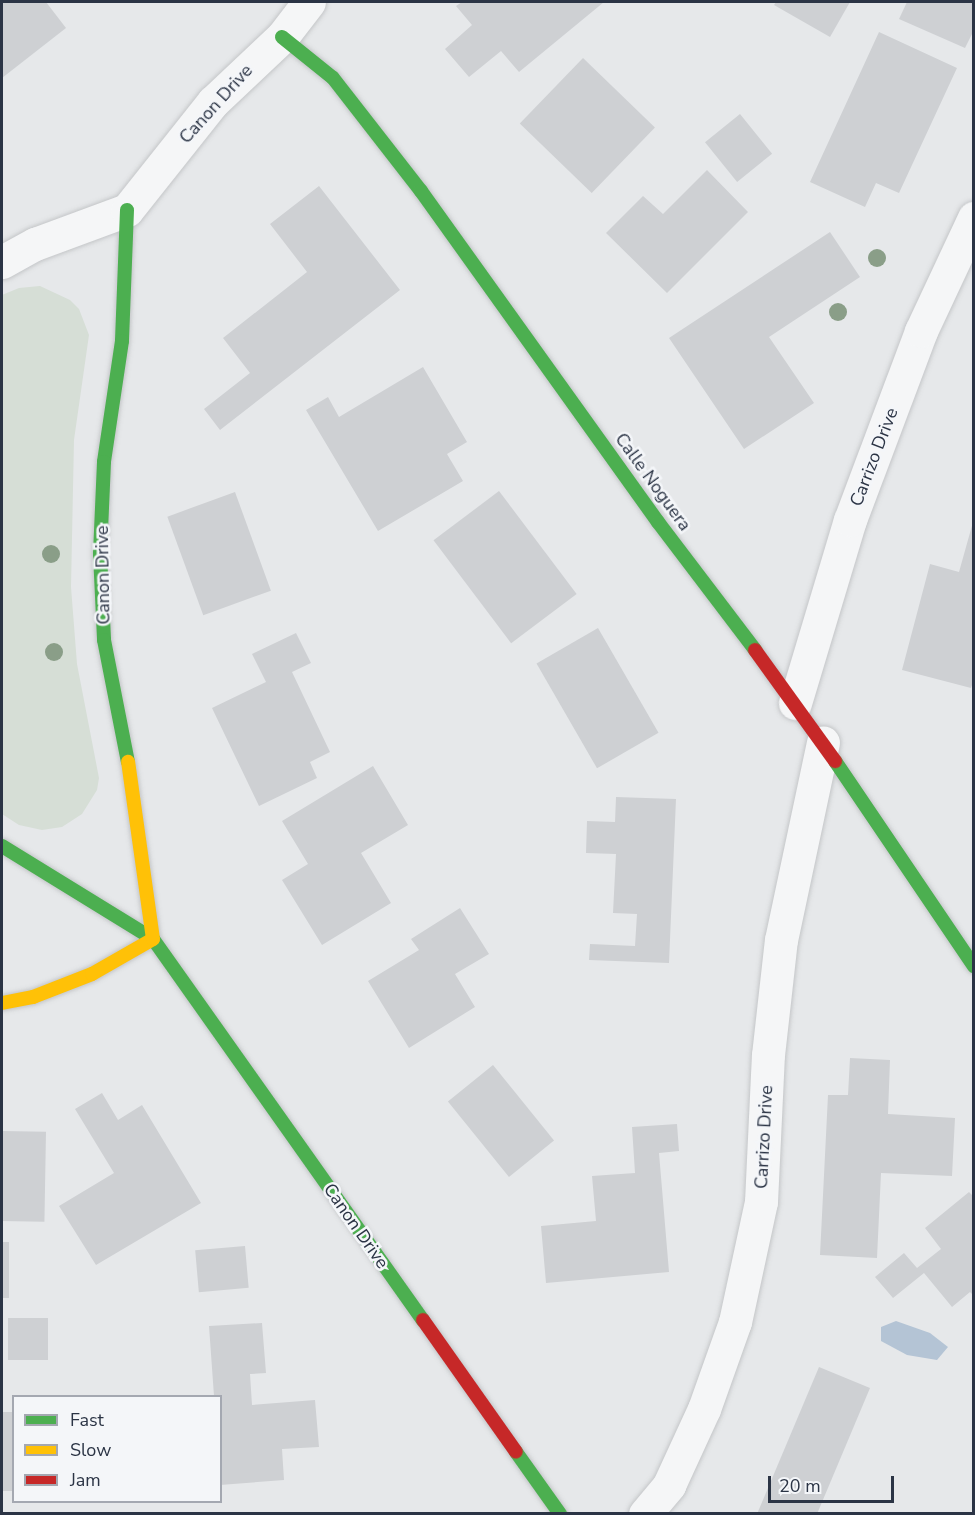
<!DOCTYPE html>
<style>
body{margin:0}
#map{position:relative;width:975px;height:1515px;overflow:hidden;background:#e6e8ea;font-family:"Nunito Sans",sans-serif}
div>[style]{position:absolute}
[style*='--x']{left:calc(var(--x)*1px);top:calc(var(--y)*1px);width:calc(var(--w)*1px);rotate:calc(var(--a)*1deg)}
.green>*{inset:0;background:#d6ded6}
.water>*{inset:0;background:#b4c4d5}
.building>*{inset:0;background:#ced0d3;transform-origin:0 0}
.roads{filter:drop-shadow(0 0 2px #c4c6c8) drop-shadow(0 0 2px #c4c6c8)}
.street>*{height:33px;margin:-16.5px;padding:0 16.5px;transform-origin:16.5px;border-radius:16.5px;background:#f5f6f7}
.fast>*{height:14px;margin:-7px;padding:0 7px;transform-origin:7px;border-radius:7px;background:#4caf50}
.slow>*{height:14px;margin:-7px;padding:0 7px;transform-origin:7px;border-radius:7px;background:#ffc107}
.jam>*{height:14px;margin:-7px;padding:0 7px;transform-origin:7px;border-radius:7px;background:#c62828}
.trees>*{width:18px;height:18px;margin:-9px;border-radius:50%;background:#8a9e88}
span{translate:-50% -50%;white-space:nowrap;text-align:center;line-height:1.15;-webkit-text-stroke:5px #f4f6f9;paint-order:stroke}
.street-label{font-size:18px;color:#2b3445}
.frame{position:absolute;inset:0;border:3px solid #2b3445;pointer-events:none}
.legend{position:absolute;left:12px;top:1395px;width:210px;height:108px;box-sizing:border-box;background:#f4f6f9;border:2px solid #a4a8b1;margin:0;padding:8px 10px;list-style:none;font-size:18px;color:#2b3445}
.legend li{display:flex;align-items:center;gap:12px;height:30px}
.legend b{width:30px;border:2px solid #a4a8b1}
.scale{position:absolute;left:768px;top:1476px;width:126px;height:27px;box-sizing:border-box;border:3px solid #2b3445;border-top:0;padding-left:8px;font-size:18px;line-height:21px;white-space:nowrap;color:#2b3445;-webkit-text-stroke:4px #f4f6f9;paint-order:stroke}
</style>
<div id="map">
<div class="green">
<i style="clip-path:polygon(40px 286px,70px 300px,79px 309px,89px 335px,74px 440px,71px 587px,77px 664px,99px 778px,97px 790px,82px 814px,62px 827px,42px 830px,19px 825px,2px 814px,2px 295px,19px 288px)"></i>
</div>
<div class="water">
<i style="clip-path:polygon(896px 1321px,930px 1333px,948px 1347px,937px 1360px,907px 1355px,881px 1341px,881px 1327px)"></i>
</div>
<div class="building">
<i style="clip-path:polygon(2px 2px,46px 2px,66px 28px,2px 78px)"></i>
<i style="clip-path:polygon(462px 2px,604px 2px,519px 72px,501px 51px,469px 77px,445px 49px,472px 25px,456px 6px)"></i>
<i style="clip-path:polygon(776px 2px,850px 2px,830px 37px,774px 5px)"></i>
<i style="clip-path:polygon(907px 2px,974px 2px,974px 30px,965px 48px,899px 19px)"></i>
<i style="clip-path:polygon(879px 32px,957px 68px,899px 193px,876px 183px,865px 207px,810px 182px)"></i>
<i style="left:583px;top:58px;width:100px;height:91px;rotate:44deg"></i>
<i style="left:740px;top:114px;width:51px;height:45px;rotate:51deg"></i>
<i style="clip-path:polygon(707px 170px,748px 212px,667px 293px,606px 233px,643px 196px,663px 214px)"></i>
<i style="clip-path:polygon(319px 186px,400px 290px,220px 430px,204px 409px,250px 373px,223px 338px,307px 272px,270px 224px)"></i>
<i style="clip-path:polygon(830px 232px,860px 277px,769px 337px,814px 403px,744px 449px,669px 338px)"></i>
<i style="clip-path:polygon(423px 367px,467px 442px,447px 454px,463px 481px,378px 531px,306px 410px,328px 397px,339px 417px)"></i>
<i style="left:499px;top:491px;width:129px;height:82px;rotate:53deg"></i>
<i style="left:235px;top:492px;width:105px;height:72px;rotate:70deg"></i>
<i style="clip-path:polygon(973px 522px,974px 679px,971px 688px,902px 670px,930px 564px,959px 572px)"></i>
<i style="left:598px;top:628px;width:121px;height:71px;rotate:60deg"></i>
<i style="clip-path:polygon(296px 633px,311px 663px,292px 672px,330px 752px,310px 762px,317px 778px,259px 806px,212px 708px,266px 682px,252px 654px)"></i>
<i style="clip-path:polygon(373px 766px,408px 825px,361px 853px,391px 903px,322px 945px,282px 880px,308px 864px,282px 821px)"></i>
<i style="clip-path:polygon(616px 797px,676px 799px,669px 963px,589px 960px,590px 944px,635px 946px,637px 914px,613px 913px,616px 854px,586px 853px,587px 821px,615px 822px)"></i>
<i style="clip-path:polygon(460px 908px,489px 954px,455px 974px,475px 1007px,409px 1048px,368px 981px,419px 950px,411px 939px)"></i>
<i style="clip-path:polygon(850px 1058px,890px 1060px,888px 1114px,955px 1118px,952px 1176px,881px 1173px,877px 1258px,820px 1255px,828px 1095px,848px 1095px)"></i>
<i style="left:493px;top:1065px;width:97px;height:58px;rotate:51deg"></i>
<i style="clip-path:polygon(102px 1093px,118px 1120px,142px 1105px,201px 1203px,96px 1265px,59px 1206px,114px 1173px,75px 1109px)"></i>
<i style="clip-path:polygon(677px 1124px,679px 1151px,659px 1153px,669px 1272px,546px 1283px,541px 1226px,596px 1221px,592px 1176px,635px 1173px,632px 1127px)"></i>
<i style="left:2px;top:1131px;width:44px;height:90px;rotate:1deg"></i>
<i style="clip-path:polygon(969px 1192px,974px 1197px,974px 1296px,970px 1292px,952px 1307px,924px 1273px,893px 1298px,875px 1277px,904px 1253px,917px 1268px,941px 1249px,925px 1228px)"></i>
<i style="left:2px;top:1242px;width:7px;height:56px"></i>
<i style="left:245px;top:1246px;width:42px;height:50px;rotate:85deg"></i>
<i style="left:8px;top:1318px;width:40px;height:42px"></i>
<i style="clip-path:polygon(262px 1323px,266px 1373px,250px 1374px,252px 1405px,315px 1400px,319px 1447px,282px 1449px,284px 1480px,220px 1485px,220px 1396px,214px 1396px,209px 1326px)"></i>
<i style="clip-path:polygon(819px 1367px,870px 1388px,817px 1514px,757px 1514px)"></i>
<i style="left:2px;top:1412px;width:12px;height:79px"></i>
</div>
<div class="roads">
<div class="street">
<i style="--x:2;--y:262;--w:38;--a:-29"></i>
<i style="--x:35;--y:244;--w:98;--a:-20.3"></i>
<i style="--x:127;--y:210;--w:138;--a:-51.5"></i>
<i style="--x:213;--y:102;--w:95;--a:-43.3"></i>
<i style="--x:282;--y:37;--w:44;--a:-52.4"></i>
<i style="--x:795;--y:703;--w:191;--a:-73.3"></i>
<i style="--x:850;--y:520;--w:202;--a:-69.4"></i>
<i style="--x:921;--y:331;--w:125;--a:-64.9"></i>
<i style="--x:645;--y:1514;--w:38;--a:-50"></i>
<i style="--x:669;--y:1485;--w:84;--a:-65.3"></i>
<i style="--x:704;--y:1409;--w:92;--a:-70.4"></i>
<i style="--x:735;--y:1322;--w:123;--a:-77.8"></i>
<i style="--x:761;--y:1202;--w:147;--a:-87.3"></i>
<i style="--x:768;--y:1055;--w:116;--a:-83.6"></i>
<i style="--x:781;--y:940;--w:202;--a:-78"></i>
</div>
<div class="fast">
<i style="--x:282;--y:37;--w:65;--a:38.8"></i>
<i style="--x:333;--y:78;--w:143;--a:52.1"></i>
<i style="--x:421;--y:191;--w:407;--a:54.4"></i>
<i style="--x:658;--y:522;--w:161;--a:52.8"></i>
<i style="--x:127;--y:210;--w:131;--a:92.2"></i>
<i style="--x:122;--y:341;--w:122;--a:98.5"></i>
<i style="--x:104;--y:462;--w:92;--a:92.5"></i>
<i style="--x:100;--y:554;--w:86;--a:87.3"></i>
<i style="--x:104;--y:640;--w:124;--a:78.9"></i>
<i style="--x:835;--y:761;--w:248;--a:55.9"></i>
<i style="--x:2;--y:846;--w:177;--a:31.6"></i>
<i style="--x:153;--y:939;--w:467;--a:54.7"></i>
<i style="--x:516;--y:1452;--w:76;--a:54.6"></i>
</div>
<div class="slow">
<i style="--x:2;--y:1003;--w:32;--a:-11"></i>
<i style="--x:33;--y:997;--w:63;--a:-21.3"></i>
<i style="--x:92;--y:974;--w:70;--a:-29.8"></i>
<i style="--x:153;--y:939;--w:179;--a:-98"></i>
</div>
<div class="jam">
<i style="--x:755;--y:650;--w:137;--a:54.2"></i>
<i style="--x:423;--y:1320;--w:161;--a:54.8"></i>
</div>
</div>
<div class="trees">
<i style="left:877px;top:258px"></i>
<i style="left:838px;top:312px"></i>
<i style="left:51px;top:554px"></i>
<i style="left:54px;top:652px"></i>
</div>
<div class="street-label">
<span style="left:216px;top:104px;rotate:-48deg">Canon Drive</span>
<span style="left:874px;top:457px;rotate:-69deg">Carrizo Drive</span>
<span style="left:653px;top:482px;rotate:54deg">Calle Noguera</span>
<span style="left:103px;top:575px;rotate:-91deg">Canon Drive</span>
<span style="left:764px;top:1137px;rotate:-87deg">Carrizo Drive</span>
<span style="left:356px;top:1226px;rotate:55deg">Canon Drive</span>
</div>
<div class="frame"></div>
<ul class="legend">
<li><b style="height:8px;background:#4caf50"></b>Fast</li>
<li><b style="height:8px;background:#ffc107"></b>Slow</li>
<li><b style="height:8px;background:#c62828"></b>Jam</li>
</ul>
<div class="scale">20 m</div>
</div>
